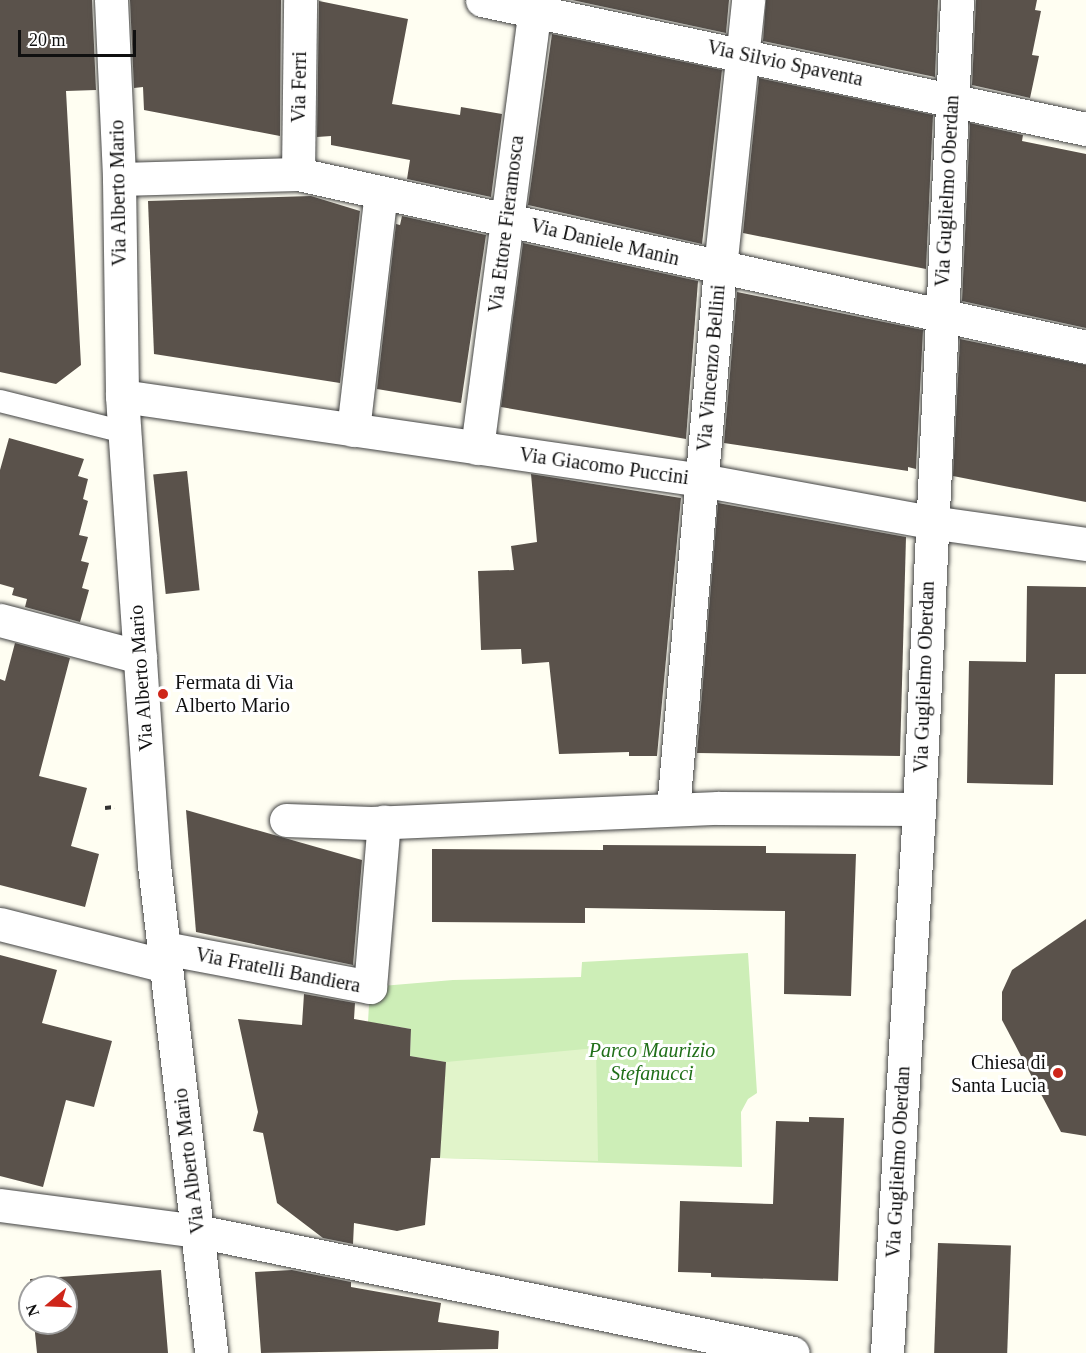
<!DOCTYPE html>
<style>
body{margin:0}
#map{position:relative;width:1086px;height:1353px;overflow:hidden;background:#fffef2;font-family:"Times New Roman",serif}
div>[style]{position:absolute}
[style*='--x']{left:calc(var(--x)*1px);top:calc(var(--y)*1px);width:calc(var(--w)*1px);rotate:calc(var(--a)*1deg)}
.green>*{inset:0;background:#cdeeb7}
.pitch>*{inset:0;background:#e1f4ca}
.building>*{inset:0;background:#5a524b;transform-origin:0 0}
.path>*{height:4px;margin-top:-2px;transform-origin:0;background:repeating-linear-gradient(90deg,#323232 0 6px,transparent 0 9px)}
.roads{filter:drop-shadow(0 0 2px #434343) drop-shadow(0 0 2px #434343)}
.service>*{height:22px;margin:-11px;padding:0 11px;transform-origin:11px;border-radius:11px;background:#fff}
.minor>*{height:33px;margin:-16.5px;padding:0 16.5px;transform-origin:16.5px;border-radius:16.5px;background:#fff}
.tertiary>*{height:33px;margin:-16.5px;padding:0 16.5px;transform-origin:16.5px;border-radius:16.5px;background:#fff}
.dots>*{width:16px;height:16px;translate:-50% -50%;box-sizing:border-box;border:3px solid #fff;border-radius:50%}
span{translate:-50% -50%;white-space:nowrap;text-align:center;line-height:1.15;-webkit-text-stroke:6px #fff;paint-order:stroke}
.street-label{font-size:20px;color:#101010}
.poi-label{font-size:20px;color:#101010}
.left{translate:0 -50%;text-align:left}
.right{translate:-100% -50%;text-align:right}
.park-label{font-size:20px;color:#206f19;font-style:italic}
.north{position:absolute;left:18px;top:1275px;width:60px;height:60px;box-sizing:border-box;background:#fff;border:2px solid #9f9f9f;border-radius:50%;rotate:251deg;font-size:16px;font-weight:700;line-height:24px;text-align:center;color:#101010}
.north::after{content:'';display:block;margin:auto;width:21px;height:27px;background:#ce261a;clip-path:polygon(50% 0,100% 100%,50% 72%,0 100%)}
.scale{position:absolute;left:18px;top:30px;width:118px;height:27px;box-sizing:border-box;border:3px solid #101010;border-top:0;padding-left:8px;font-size:18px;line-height:21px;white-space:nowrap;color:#101010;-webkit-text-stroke:4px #fff;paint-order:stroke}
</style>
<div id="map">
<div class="green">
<i style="clip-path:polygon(748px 953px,757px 1093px,748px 1099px,741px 1112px,742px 1167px,440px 1158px,446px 1062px,410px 1056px,411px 1029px,368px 1022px,370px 987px,453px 980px,581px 977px,582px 962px)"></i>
</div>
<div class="pitch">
<i style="clip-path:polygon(596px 1048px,598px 1161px,440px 1158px,446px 1062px)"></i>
</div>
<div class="building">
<i style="clip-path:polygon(0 0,92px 0,96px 90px,66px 91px,81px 365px,56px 384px,0 372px)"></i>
<i style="clip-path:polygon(130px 0,281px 0,280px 136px,144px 110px,143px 87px,134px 88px)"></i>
<i style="clip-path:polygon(572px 0,729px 0,726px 33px)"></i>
<i style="clip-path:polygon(766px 0,938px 0,935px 77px,763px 41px)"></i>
<i style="clip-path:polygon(976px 0,1037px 0,1035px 10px,1041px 11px,1032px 55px,1039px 56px,1030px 98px,972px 85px)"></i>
<i style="clip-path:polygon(319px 1px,408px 19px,392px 104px,460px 115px,461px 107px,502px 114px,491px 197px,407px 179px,410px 160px,331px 145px,331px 136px,317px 137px)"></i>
<i style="clip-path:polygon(552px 34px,722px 70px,702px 244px,528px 205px)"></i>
<i style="clip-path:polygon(759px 78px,933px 115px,926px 269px,743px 233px)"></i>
<i style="clip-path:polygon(970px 123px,1023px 135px,1022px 141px,1086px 154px,1086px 328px,962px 301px)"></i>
<i style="clip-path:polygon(311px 196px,360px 211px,340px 383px,154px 354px,148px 201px)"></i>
<i style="clip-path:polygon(402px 216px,486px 235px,461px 403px,377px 389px,396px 224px,400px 225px)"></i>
<i style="clip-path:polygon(523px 243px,698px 281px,686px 439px,501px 407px)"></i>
<i style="clip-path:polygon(737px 292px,923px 330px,916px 469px,908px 467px,908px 471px,724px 443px)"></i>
<i style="clip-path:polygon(960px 339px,1086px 365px,1086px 502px,953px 476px)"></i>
<i style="clip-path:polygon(9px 438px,84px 459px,78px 476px,88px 479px,83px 499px,88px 501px,79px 535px,88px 537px,81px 561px,89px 563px,82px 588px,89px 590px,80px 622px,25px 607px,27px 599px,12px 595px,14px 588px,0 584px,0 470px)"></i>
<i style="left:187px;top:471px;width:120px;height:34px;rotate:84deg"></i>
<i style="clip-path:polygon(531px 474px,681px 498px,657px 756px,629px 756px,629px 752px,559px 754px,549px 662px,522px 664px,521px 649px,481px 650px,478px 571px,514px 570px,511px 546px,537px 542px)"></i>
<i style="clip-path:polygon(718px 503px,906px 537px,900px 756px,697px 753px)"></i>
<i style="clip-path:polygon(1027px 586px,1086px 587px,1086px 674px,1055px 674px,1053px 785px,967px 783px,969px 661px,1026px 662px)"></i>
<i style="clip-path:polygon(15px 643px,70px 658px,39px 776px,87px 788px,71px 846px,99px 854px,85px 907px,0 885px,0 679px,5px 681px)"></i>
<i style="clip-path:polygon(186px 810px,362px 860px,353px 965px,196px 932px)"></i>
<i style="clip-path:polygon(603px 845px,766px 846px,766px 853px,856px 854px,851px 996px,784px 994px,785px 911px,585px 908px,585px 923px,432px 922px,432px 849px,603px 850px)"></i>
<i style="clip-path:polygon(1086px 919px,1086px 1136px,1061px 1132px,1002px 1020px,1002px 992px,1012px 970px)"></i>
<i style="clip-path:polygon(0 955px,57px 970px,42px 1023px,112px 1041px,94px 1107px,66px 1100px,43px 1187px,0 1176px)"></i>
<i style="clip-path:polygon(304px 994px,355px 1003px,354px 1019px,411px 1029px,410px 1056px,446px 1062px,440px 1158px,431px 1158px,425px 1225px,397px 1231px,354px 1223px,353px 1244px,323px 1238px,277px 1203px,263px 1133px,253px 1131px,258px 1112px,238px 1019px,302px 1025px)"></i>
<i style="clip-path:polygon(809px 1117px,844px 1118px,838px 1281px,711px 1277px,711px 1273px,678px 1272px,680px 1201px,773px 1204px,776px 1121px,809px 1122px)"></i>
<i style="left:938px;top:1243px;width:73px;height:110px;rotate:2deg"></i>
<i style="clip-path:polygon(161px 1270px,168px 1353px,37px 1353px,34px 1323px,66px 1323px,66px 1287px,31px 1287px,30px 1279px)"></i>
<i style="clip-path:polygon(292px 1270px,351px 1282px,351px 1287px,441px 1303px,438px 1322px,499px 1331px,498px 1349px,261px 1353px,255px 1272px)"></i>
</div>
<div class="path">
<i style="--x:105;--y:808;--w:9;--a:-6"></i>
</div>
<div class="roads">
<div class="service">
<i style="--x:0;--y:401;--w:128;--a:14"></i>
</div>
<div class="minor">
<i style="--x:482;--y:0;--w:618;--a:12.06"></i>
<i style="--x:298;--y:174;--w:174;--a:-89.3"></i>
<i style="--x:119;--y:179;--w:179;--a:-1.6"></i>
<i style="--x:298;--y:174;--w:807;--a:12.38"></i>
<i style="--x:122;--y:396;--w:585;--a:8.25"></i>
<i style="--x:701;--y:480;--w:233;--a:10.4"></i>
<i style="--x:930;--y:522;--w:158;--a:8"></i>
<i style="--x:353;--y:430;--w:239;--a:-83.3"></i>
<i style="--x:477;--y:448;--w:452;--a:-82.5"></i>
<i style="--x:0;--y:620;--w:145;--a:14.8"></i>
<i style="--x:673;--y:809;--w:543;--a:-85.03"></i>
<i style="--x:720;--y:268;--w:269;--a:-84"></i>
<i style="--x:286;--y:820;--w:85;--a:2"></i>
<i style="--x:371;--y:823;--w:347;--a:-2.5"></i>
<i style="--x:718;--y:808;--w:201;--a:0.3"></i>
<i style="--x:0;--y:924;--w:171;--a:14.2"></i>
<i style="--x:164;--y:948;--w:210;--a:10.7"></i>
<i style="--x:370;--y:987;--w:166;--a:-85.2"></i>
<i style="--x:0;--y:1205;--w:199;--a:7.5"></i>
<i style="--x:197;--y:1231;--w:608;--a:11.57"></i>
</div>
<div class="tertiary">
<i style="--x:111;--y:0;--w:179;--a:87.4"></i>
<i style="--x:119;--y:179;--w:217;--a:89.2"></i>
<i style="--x:122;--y:396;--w:470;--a:86.1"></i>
<i style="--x:154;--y:865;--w:491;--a:83.3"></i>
<i style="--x:887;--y:1353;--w:545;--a:-86.63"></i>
<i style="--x:919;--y:809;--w:810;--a:-87.31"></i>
</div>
</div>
<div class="dots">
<i style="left:163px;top:694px;background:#ce261a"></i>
<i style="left:1058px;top:1073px;background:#ce261a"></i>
</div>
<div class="street-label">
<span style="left:785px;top:63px;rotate:12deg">Via Silvio Spaventa</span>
<span style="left:299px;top:87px;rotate:-89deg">Via Ferri</span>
<span style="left:947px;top:191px;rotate:-87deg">Via Guglielmo Oberdan</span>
<span style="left:118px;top:193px;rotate:-91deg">Via Alberto Mario</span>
<span style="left:506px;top:224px;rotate:-83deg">Via Ettore Fieramosca</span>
<span style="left:605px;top:242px;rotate:13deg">Via Daniele Manin</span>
<span style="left:711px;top:368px;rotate:-85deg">Via Vincenzo Bellini</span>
<span style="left:604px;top:466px;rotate:8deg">Via Giacomo Puccini</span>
<span style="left:924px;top:677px;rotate:-88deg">Via Guglielmo Oberdan</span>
<span style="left:141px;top:678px;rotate:-94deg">Via Alberto Mario</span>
<span style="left:278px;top:970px;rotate:11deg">Via Fratelli Bandiera</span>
<span style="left:189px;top:1161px;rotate:-97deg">Via Alberto Mario</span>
<span style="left:898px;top:1162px;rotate:-87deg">Via Guglielmo Oberdan</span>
</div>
<div class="poi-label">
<span class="left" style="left:175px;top:694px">Fermata di Via<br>Alberto Mario</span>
<span class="right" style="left:1046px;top:1074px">Chiesa di<br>Santa Lucia</span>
</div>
<div class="park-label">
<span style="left:652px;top:1062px">Parco Maurizio<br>Stefanucci</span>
</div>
<div class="north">N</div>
<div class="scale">20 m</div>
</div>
